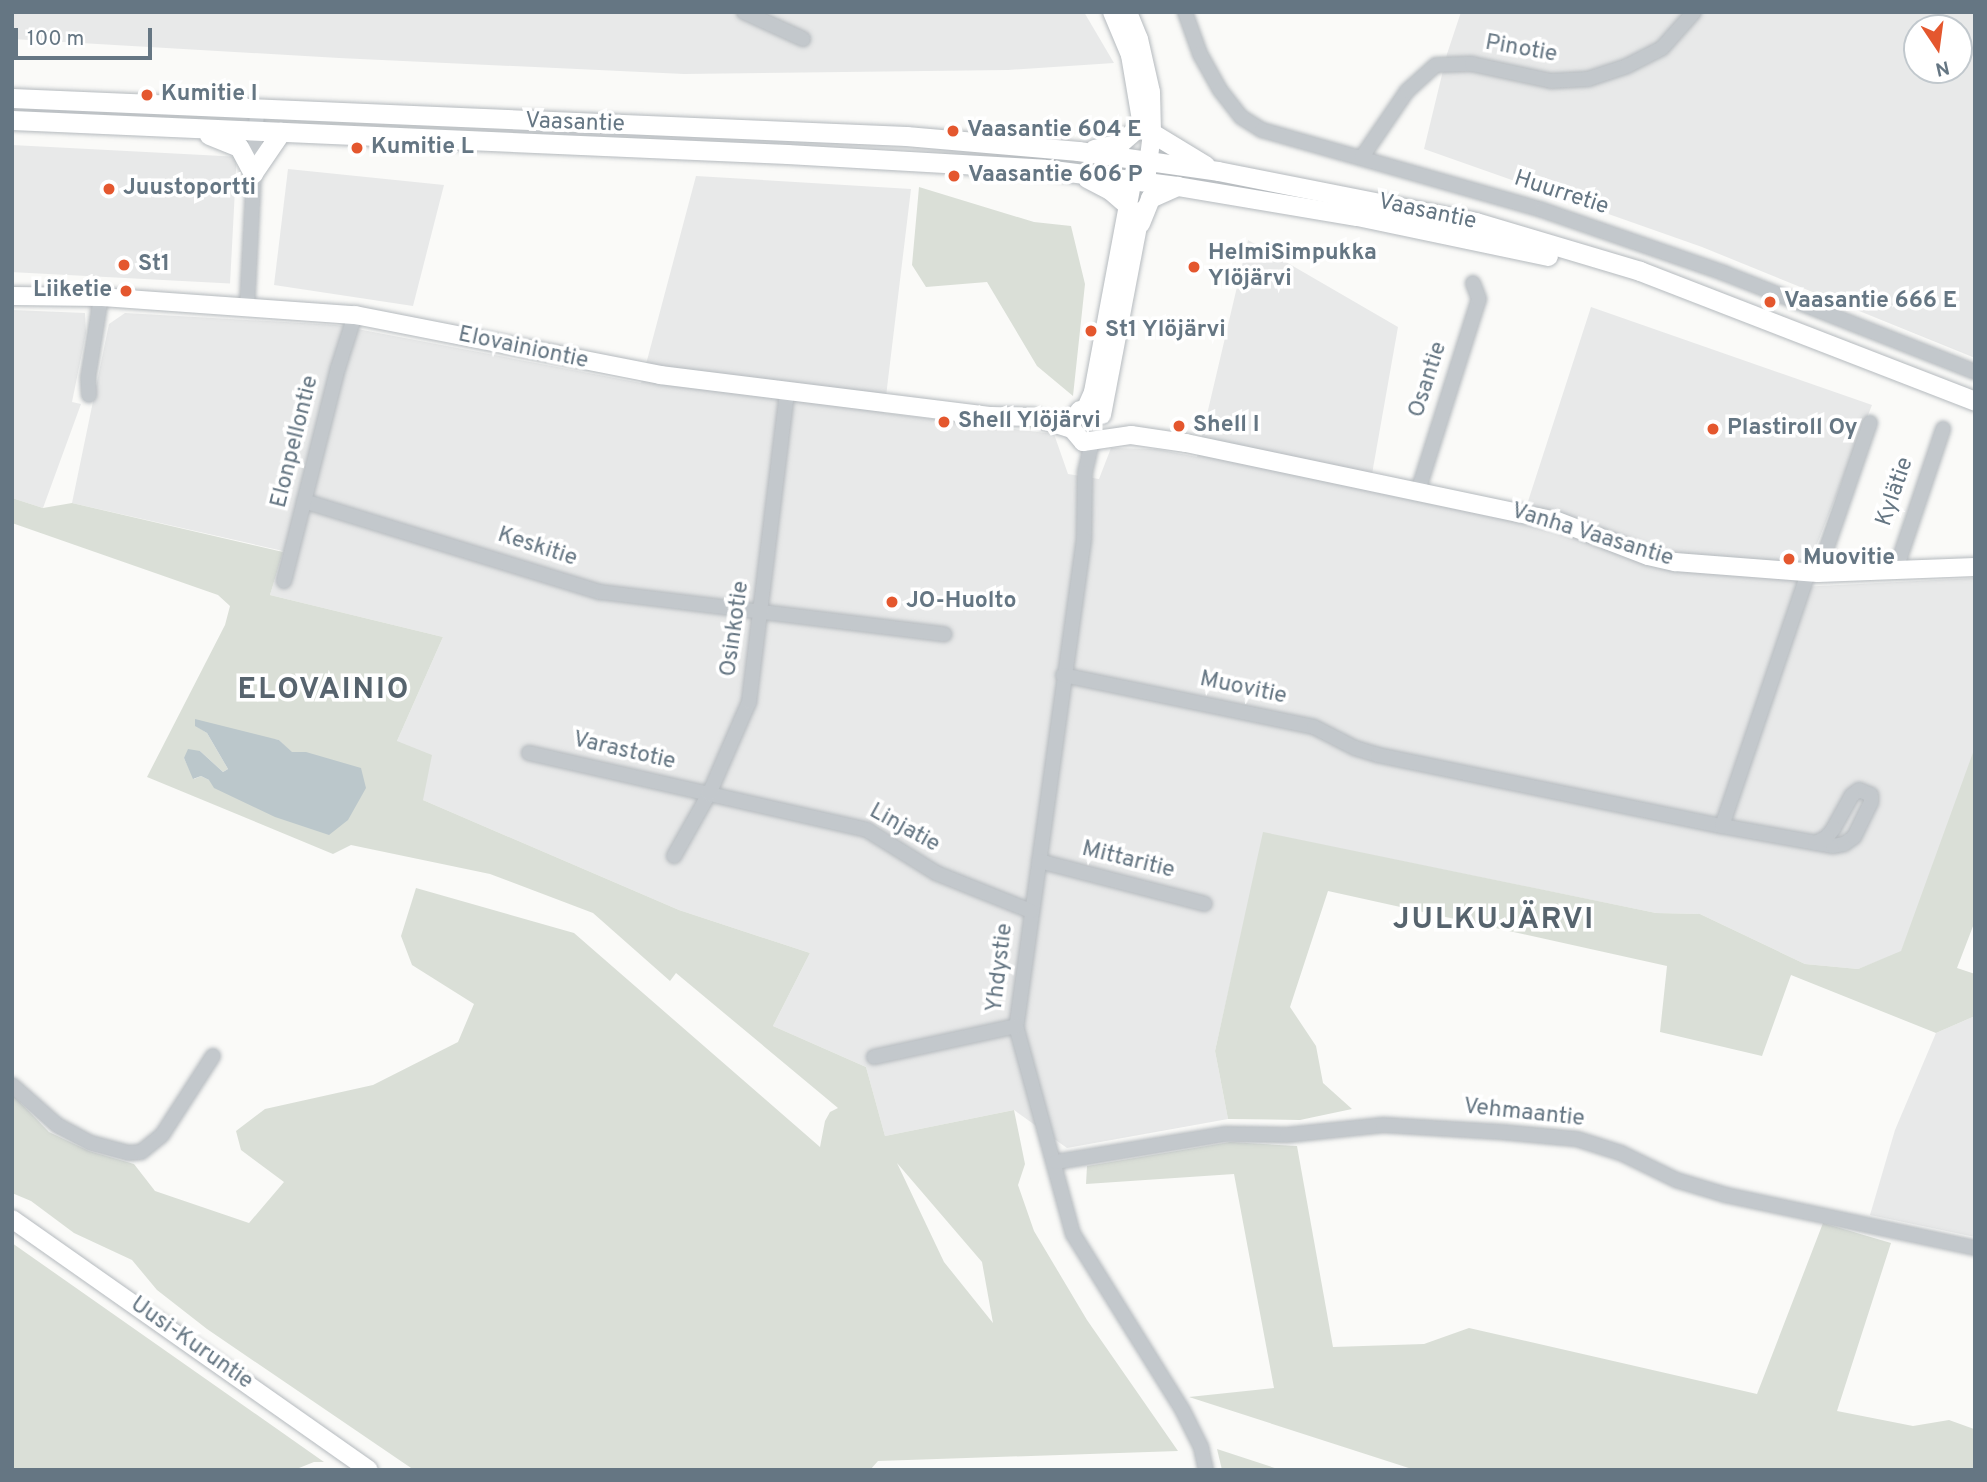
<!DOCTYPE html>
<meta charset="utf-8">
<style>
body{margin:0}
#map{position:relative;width:1987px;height:1482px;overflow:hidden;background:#fafaf8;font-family:Overpass,sans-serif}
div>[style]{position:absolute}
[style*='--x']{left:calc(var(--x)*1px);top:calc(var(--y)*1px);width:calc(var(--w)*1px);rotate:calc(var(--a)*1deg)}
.built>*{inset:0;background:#e8e9e9;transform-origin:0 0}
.green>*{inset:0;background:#dadfd7}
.water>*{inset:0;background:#bbc7cb}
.roads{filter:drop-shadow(0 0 2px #b5babe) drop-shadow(0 0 2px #b5babe)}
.minor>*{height:14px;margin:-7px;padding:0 7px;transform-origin:7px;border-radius:7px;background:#c3c8cc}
.major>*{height:18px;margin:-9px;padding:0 9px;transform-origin:9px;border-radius:9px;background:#fff}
.highway>*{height:19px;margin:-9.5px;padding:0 9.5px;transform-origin:9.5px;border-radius:9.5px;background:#fff}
.dots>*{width:19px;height:19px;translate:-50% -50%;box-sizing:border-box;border:4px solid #fff;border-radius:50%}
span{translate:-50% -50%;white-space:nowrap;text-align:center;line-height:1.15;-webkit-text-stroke:7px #fff;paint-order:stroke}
.street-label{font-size:23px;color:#657683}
.poi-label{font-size:23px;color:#657683;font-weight:700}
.left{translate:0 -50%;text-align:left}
.right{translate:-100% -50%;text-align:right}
.district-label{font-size:30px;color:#57646e;font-weight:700;letter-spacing:2px}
.frame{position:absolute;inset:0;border:14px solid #657683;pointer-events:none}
.north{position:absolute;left:1903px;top:14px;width:70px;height:70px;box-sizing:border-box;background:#fff;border:2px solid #c1c8cd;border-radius:50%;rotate:167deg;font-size:19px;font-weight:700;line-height:28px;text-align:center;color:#657683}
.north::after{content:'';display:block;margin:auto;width:24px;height:32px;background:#e4572e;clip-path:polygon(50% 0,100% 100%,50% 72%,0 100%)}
.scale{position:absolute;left:14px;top:28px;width:138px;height:32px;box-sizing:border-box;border:4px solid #657683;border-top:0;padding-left:9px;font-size:21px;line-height:24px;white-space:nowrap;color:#657683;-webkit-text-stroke:5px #fff;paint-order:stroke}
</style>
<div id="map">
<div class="built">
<i style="clip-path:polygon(12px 12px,1084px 12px,1114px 63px,1008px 70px,684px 74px,339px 58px,12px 39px)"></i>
<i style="clip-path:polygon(evenodd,1461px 12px,1975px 12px,1975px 358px,1702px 247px,1424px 149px,1447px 54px,1461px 12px,1917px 28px,1959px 28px,1959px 70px,1917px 70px,1917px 28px)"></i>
<i style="left:12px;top:145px;width:225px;height:127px;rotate:3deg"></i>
<i style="clip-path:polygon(288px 169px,444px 185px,413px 306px,274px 285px)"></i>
<i style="clip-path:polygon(696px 176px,911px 189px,884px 413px,1054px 434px,1068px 474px,1099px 479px,1111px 448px,1156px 449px,1197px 457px,1248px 240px,1398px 327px,1369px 491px,1521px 523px,1591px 307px,1872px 405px,1800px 587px,1975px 578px,1975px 760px,1901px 952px,1858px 969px,1805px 964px,1700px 914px,1656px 913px,1264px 833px,1215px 1051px,1228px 1119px,1067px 1148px,1014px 1110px,885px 1136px,866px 1067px,773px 1026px,810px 953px,679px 910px,423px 800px,397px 741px,443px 637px,270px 595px,283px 551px,72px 503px,109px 324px,125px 313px,336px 325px,641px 383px)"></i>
<i style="clip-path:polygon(12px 310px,85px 313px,86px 333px,72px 402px,81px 404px,43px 508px,12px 498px)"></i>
<i style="clip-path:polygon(1975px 1016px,1975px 1237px,1870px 1215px,1895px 1130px,1936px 1033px)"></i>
</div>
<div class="green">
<i style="clip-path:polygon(919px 187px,1034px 222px,1071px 226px,1085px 284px,1073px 396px,1037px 366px,987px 282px,926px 287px,912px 265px)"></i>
<i style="clip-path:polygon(evenodd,12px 498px,43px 508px,72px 503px,283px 552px,270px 595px,443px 637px,397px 741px,432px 755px,423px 800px,679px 910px,810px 953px,773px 1026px,866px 1067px,885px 1136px,1014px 1110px,1025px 1164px,1018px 1185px,1034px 1231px,1087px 1320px,1178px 1451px,878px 1461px,870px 1470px,414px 1470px,207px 1329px,157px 1290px,132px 1260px,74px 1233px,31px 1201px,12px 1193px,12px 1094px,49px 1132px,89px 1151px,134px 1164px,155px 1191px,249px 1223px,284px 1182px,241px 1150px,236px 1131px,265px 1109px,373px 1085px,458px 1042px,474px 1004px,412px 965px,401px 936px,416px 888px,574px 933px,820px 1147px,825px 1121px,830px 1112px,838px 1108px,676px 973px,670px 981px,593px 913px,490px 874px,351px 845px,333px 854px,147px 777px,225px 625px,230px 606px,218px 595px,12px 523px,12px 498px,196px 726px,279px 740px,291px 752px,306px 752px,209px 780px,201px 776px,194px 779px,184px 758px,200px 751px,223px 772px,228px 769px,207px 733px,196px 726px,12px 498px,897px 1163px,982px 1262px,993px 1323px,944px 1262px,897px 1163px)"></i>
<i style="clip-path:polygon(1975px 747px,1975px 921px,1957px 968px,1975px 974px,1975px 1016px,1936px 1033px,1791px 975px,1762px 1056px,1660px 1032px,1667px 966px,1328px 891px,1290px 1007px,1316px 1046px,1323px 1083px,1352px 1109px,1300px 1120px,1228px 1119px,1215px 1051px,1263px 832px,1656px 913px,1700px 914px,1805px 964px,1858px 969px,1901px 951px)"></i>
<i style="clip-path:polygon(1230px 1142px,1297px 1146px,1333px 1347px,1424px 1344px,1469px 1328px,1757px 1394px,1823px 1223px,1891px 1243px,1837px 1411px,1913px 1426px,1949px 1420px,1974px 1429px,1975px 1470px,1415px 1470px,1189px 1397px,1274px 1388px,1234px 1174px,1086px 1184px,1087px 1166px)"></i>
<i style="clip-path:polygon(12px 1243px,324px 1462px,314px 1462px,294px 1470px,12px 1470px)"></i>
<i style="clip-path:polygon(1217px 1449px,1281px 1470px,1222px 1470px)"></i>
</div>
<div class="water">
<i style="clip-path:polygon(195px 719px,279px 740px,292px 752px,306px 752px,361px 768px,366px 788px,348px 820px,329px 835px,275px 817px,214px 788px,209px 780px,201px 776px,193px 779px,184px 758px,188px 749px,200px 751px,223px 772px,228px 769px,207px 733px,195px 726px)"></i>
</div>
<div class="roads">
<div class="minor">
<i style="--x:744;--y:12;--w:65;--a:24.6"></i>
<i style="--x:1185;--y:12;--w:45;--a:70.3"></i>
<i style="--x:1200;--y:54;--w:41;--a:60.9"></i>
<i style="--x:1220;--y:90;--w:34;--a:52"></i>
<i style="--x:1241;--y:117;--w:25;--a:32"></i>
<i style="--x:1262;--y:130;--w:291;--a:15.9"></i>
<i style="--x:1542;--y:210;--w:193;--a:19.1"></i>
<i style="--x:1724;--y:273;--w:270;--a:21.5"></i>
<i style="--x:1362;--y:157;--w:80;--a:-55.7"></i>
<i style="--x:1407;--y:91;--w:39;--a:-42"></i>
<i style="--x:1436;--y:65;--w:36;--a:-2"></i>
<i style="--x:1472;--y:64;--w:81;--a:12.1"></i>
<i style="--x:1551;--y:81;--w:37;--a:-3"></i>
<i style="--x:1588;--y:79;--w:41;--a:-18.4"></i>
<i style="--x:1627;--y:66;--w:39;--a:-27"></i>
<i style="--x:1662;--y:48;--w:48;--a:-48.4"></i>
<i style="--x:247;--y:308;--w:199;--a:-87.1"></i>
<i style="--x:89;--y:395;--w:17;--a:-93"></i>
<i style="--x:88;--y:378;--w:82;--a:-80.9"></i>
<i style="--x:1092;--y:442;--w:32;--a:103"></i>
<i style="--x:1085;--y:473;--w:66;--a:90.9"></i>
<i style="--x:1084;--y:539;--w:492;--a:97.9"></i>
<i style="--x:1016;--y:1026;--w:216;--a:74.7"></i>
<i style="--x:1073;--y:1234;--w:208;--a:58.1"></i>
<i style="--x:1183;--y:1411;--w:40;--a:63.4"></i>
<i style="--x:1201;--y:1447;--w:24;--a:78"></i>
<i style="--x:1418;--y:491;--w:201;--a:-72.4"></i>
<i style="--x:1479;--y:299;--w:17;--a:-111"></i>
<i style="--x:304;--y:501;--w:310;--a:17.1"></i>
<i style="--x:600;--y:592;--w:347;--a:7"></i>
<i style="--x:1895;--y:572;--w:151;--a:-71.4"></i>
<i style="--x:1818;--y:573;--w:159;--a:-70.9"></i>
<i style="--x:284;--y:581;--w:220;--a:-75.8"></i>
<i style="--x:338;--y:368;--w:56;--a:-72.2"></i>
<i style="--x:1063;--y:675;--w:256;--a:11.7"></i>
<i style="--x:1314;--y:727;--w:46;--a:27.1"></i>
<i style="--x:1355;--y:748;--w:24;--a:17"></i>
<i style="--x:1378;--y:755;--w:351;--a:11.7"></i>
<i style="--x:1722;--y:826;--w:113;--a:10.2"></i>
<i style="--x:1833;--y:846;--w:11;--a:-10"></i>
<i style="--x:1844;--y:844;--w:12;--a:-35"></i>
<i style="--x:1854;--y:837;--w:39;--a:-64"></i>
<i style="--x:1871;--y:802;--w:7;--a:-90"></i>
<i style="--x:1871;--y:795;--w:13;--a:-157"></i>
<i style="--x:1859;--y:790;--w:9;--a:144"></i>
<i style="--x:1852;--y:795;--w:38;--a:119"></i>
<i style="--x:1834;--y:828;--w:11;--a:128"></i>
<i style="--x:1827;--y:837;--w:13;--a:153"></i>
<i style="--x:529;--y:753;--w:347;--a:12.8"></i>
<i style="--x:867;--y:830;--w:81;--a:31.9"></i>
<i style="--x:936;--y:873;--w:102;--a:21.8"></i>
<i style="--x:1722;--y:826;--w:267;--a:-71.2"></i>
<i style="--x:674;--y:856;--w:71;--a:-60.6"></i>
<i style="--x:709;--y:794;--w:100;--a:-66.5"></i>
<i style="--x:749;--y:702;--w:313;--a:-83"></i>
<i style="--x:1039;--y:861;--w:171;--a:14.5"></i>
<i style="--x:874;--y:1057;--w:145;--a:-12.3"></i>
<i style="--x:12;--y:1085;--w:60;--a:41.6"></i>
<i style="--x:57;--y:1125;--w:38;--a:28"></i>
<i style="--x:91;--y:1143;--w:39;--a:15"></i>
<i style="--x:129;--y:1153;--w:12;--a:-5"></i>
<i style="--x:141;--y:1152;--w:27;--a:-39"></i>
<i style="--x:162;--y:1135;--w:94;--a:-57.2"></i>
<i style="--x:1056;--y:1162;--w:171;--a:-9.4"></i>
<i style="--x:1225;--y:1134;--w:62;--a:0.9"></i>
<i style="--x:1287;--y:1135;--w:97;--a:-5.9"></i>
<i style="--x:1383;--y:1125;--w:118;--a:3.4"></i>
<i style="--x:1501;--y:1132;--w:76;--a:5.3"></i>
<i style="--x:1577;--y:1139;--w:46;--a:17.7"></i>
<i style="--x:1621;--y:1153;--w:61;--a:26.1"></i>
<i style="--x:1676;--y:1180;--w:52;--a:16.7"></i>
<i style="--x:1726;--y:1195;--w:255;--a:12"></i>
</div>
<div class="major">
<i style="--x:1112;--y:12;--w:47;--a:67.3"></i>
<i style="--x:1130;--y:55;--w:66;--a:80.4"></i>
<i style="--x:1128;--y:12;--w:29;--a:68"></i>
<i style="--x:1139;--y:39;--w:54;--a:77.2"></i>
<i style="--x:1151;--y:92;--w:41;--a:88.6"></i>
<i style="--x:1152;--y:133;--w:40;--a:97.1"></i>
<i style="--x:12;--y:296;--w:89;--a:0.6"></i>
<i style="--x:101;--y:297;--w:255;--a:4.1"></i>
<i style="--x:355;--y:315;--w:311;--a:11.1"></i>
<i style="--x:660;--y:375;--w:334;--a:7.1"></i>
<i style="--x:991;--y:416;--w:42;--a:1.4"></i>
<i style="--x:1033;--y:417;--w:41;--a:17.1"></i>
<i style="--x:1086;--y:408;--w:17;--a:-66"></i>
<i style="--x:1093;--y:392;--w:228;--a:-79.4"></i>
<i style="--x:1080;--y:410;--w:13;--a:129"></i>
<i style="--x:1072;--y:420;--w:9;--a:90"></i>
<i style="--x:1072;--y:429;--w:17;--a:50"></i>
<i style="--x:1083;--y:442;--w:49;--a:-8.3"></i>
<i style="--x:1131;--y:435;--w:56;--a:8.3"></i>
<i style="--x:1186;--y:443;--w:379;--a:11.9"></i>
<i style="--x:1557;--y:521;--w:97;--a:21"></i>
<i style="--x:1648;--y:556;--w:28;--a:13"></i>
<i style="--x:1675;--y:562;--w:143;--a:4.4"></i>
<i style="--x:1818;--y:573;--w:157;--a:-2.2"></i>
<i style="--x:1102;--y:415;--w:208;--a:-79.2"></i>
<i style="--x:12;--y:1219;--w:436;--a:35.1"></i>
</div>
<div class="highway">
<i style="--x:12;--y:98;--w:895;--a:2.43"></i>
<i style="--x:906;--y:136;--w:173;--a:5"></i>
<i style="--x:1078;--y:151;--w:141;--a:8.1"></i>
<i style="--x:1218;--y:171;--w:263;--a:11.2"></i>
<i style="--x:1476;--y:222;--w:171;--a:16.6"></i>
<i style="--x:1640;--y:271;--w:359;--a:21.2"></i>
<i style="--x:12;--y:120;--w:776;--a:2.51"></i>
<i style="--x:787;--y:154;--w:258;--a:3.3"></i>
<i style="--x:1045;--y:169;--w:133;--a:7.3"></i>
<i style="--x:1177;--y:186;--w:182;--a:9.5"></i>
<i style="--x:1357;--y:216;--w:195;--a:11.8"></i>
<i style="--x:1152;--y:133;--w:62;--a:31.1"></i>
<i style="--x:209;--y:135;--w:32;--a:22"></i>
<i style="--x:239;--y:147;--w:30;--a:62"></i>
<i style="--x:1094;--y:149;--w:27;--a:-13"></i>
<i style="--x:1120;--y:143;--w:28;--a:-41"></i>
<i style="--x:253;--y:173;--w:50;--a:-55.7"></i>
<i style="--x:1087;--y:178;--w:26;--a:28"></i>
<i style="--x:1110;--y:190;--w:23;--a:41"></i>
<i style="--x:1140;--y:223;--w:27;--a:-68"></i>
<i style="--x:1150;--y:198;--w:30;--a:-24"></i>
</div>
</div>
<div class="dots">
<i style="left:147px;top:95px;background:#e4572e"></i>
<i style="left:953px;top:131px;background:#e4572e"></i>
<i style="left:357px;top:148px;background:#e4572e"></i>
<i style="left:954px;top:176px;background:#e4572e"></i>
<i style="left:109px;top:189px;background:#e4572e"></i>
<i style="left:124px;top:265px;background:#e4572e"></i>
<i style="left:1194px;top:267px;background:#e4572e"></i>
<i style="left:126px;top:291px;background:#e4572e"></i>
<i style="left:1770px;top:302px;background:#e4572e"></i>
<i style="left:1091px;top:331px;background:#e4572e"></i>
<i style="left:944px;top:422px;background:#e4572e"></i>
<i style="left:1179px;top:426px;background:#e4572e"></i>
<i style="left:1713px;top:429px;background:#e4572e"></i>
<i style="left:1789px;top:559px;background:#e4572e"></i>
<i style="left:892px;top:602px;background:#e4572e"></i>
</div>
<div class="street-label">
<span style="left:1521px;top:50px;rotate:10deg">Pinotie</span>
<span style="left:575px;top:124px;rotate:2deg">Vaasantie</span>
<span style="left:1561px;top:194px;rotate:18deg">Huurretie</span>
<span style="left:1427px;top:213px;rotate:12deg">Vaasantie</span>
<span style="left:523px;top:349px;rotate:12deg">Elovainiontie</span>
<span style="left:1429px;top:380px;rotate:-72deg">Osantie</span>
<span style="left:296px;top:442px;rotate:-76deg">Elonpellontie</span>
<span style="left:1896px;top:492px;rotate:-71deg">Kylätie</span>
<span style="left:1592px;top:536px;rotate:17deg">Vanha Vaasantie</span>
<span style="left:537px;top:548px;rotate:18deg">Keskitie</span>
<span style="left:736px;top:629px;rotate:-82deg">Osinkotie</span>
<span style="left:1243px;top:689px;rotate:12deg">Muovitie</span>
<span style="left:624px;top:752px;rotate:13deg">Varastotie</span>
<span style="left:904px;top:829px;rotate:29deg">Linjatie</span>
<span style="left:1128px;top:861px;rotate:14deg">Mittaritie</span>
<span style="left:1001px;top:968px;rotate:-83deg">Yhdystie</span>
<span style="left:1524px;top:1114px;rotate:6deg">Vehmaantie</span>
<span style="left:191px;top:1344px;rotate:35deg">Uusi-Kuruntie</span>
</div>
<div class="poi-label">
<span class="left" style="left:161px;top:95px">Kumitie I</span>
<span class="left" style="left:967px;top:131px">Vaasantie 604 E</span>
<span class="left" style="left:371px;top:148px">Kumitie L</span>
<span class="left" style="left:968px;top:176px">Vaasantie 606 P</span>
<span class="left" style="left:123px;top:189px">Juustoportti</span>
<span class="left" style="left:1208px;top:267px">HelmiSimpukka<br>Ylöjärvi</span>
<span class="left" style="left:138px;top:265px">St1</span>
<span class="right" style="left:112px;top:291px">Liiketie</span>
<span class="left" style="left:1784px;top:302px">Vaasantie 666 E</span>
<span class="left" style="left:1105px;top:331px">St1 Ylöjärvi</span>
<span class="left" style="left:958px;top:422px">Shell Ylöjärvi</span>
<span class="left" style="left:1193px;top:426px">Shell I</span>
<span class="left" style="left:1727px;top:429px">Plastiroll Oy</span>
<span class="left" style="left:1803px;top:559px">Muovitie</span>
<span class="left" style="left:906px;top:602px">JO-Huolto</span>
</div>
<div class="district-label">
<span style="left:324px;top:691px">ELOVAINIO</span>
<span style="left:1494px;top:921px">JULKUJÄRVI</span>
</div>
<div class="frame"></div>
<div class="north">N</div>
<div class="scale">100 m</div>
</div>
